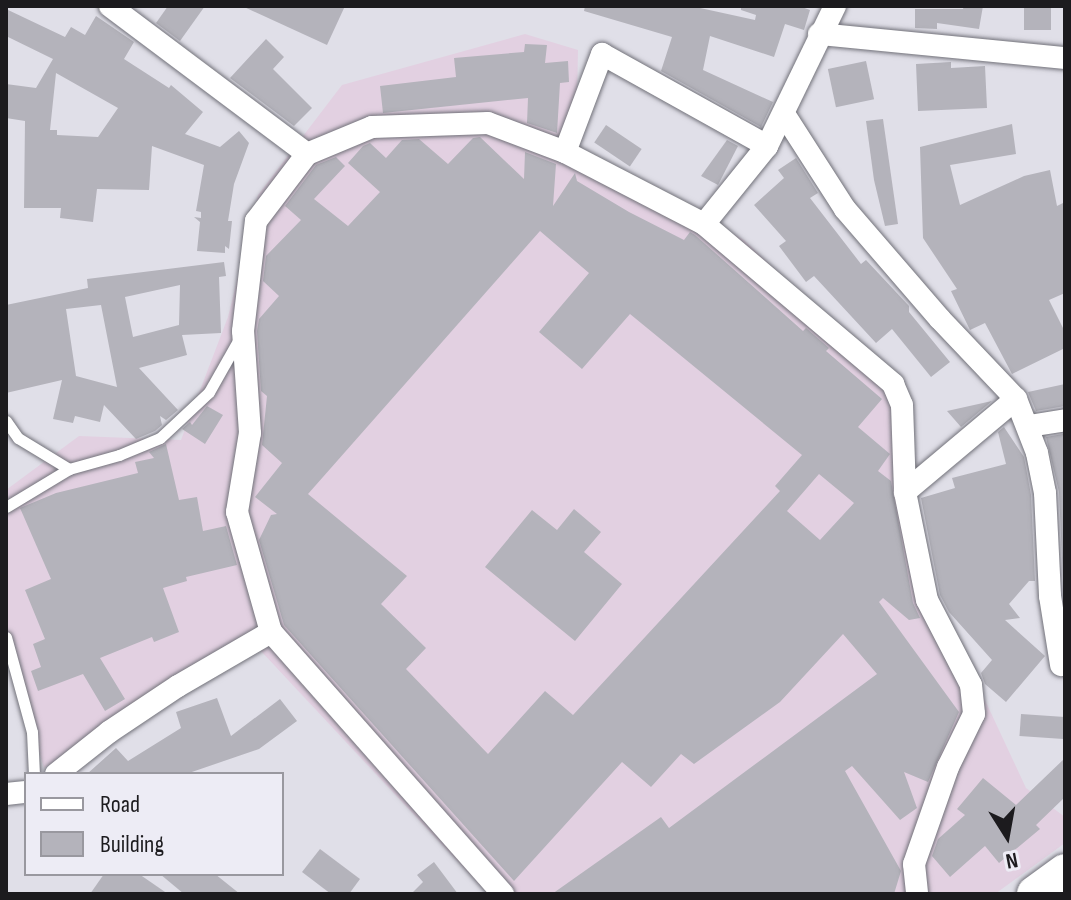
<!DOCTYPE html>
<style>
body{margin:0}
#map{position:relative;width:1071px;height:900px;overflow:hidden;background:#e0dfe8;font-family:"Sofia Sans Condensed",sans-serif}
div>[style]{position:absolute}
[style*='--x']{left:calc(var(--x)*1px);top:calc(var(--y)*1px);width:calc(var(--w)*1px);rotate:calc(var(--a)*1deg)}
.commercial>*{inset:0;background:#e2d0e1}
.building>*{inset:0;background:#b4b3bb;transform-origin:0 0}
.roads{filter:drop-shadow(0 0 2px #717179) drop-shadow(0 0 2px #717179)}
.service>*{height:11px;margin:-5.5px;padding:0 5.5px;transform-origin:5.5px;border-radius:5.5px;background:#fff}
.minor>*{height:22px;margin:-11px;padding:0 11px;transform-origin:11px;border-radius:11px;background:#fff}
.primary>*{height:36px;margin:-18px;padding:0 18px;transform-origin:18px;border-radius:18px;background:#fff}
span{translate:-50% -50%;white-space:nowrap;text-align:center;line-height:1.15;-webkit-text-stroke:7px #edecf5;paint-order:stroke}
.frame{position:absolute;inset:0;border:8px solid #1c1b1e;pointer-events:none}
.legend{position:absolute;left:24px;top:772px;width:260px;height:104px;box-sizing:border-box;background:#edecf5;border:2px solid #99989f;margin:0;padding:10px 14px;list-style:none;font-size:24px;color:#1c1b1e}
.legend li{display:flex;align-items:center;gap:16px;height:40px}
.legend b{width:40px;border:2px solid #99989f}
.north{position:absolute;left:967px;top:796px;width:80px;height:80px;-webkit-text-stroke:6px #edecf5;paint-order:stroke;rotate:169deg;font-size:22px;font-weight:700;line-height:32px;text-align:center;color:#1c1b1e}
.north::after{content:'';display:block;margin:auto;width:28px;height:36px;background:#1c1b1e;clip-path:polygon(50% 0,100% 100%,50% 72%,0 100%)}
</style>
<div id="map">
<div class="commercial">
<i style="clip-path:polygon(525px 34px,578px 50px,576px 145px,744px 240px,905px 392px,922px 565px,1026px 788px,1065px 817px,1065px 843px,995px 894px,488px 894px,260px 650px,44px 768px,6px 641px,6px 490px,79px 436px,181px 440px,228px 317px,258px 195px,342px 85px)"></i>
</div>
<div class="building">
<i style="clip-path:polygon(168px 6px,205px 6px,180px 41px,156px 23px)"></i>
<i style="clip-path:polygon(242px 6px,345px 6px,327px 45px)"></i>
<i style="clip-path:polygon(585px 6px,691px 6px,755px 20px,756px 15px,741px 10px,741px 6px,799px 6px,810px 10px,804px 30px,785px 24px,774px 57px,710px 36px,703px 70px,773px 102px,761px 127px,661px 71px,672px 37px,584px 11px)"></i>
<i style="clip-path:polygon(964px 6px,983px 6px,979px 29px,937px 23px,937px 29px,915px 28px,915px 9px,963px 9px)"></i>
<i style="left:1024px;top:6px;width:27px;height:24px"></i>
<i style="clip-path:polygon(evenodd,6px 9px,65px 37px,71px 27px,85px 35px,96px 16px,134px 42px,124px 59px,169px 88px,171px 85px,203px 112px,185px 134px,220px 147px,239px 131px,249px 143px,234px 184px,228px 221px,232px 221px,229px 249px,225px 246px,225px 253px,197px 251px,200px 222px,194px 217px,201px 218px,201px 212px,196px 211px,204px 165px,152px 146px,149px 190px,97px 189px,93px 222px,60px 218px,61px 208px,24px 208px,25px 121px,6px 118px,6px 84px,36px 88px,53px 59px,6px 36px,6px 9px,56px 73px,118px 108px,98px 137px,57px 135px,57px 130px,50px 130px,56px 73px)"></i>
<i style="clip-path:polygon(266px 39px,284px 57px,273px 69px,312px 108px,294px 126px,230px 78px)"></i>
<i style="clip-path:polygon(525px 44px,547px 45px,545px 63px,568px 61px,569px 82px,560px 83px,557px 133px,527px 123px,528px 98px,383px 113px,380px 86px,456px 77px,454px 58px,524px 52px)"></i>
<i style="left:866px;top:61px;width:39px;height:39px;rotate:78deg"></i>
<i style="clip-path:polygon(951px 62px,951px 68px,985px 66px,987px 108px,918px 111px,916px 64px)"></i>
<i style="clip-path:polygon(883px 119px,898px 224px,885px 226px,874px 180px,866px 121px)"></i>
<i style="clip-path:polygon(1012px 124px,1016px 154px,950px 165px,960px 205px,1024px 176px,1050px 170px,1057px 206px,1065px 202px,1065px 293px,1049px 300px,1065px 332px,1065px 348px,1012px 374px,985px 323px,970px 330px,951px 291px,957px 289px,923px 238px,920px 147px)"></i>
<i style="left:606px;top:125px;width:43px;height:21px;rotate:34deg"></i>
<i style="clip-path:polygon(evenodd,480px 137px,524px 179px,525px 152px,556px 164px,553px 206px,575px 173px,577px 181px,629px 212px,684px 240px,690px 232px,695px 235px,803px 331px,806px 328px,829px 348px,826px 351px,882px 399px,858px 427px,890px 454px,878px 471px,891px 481px,913px 603px,920px 618px,909px 620px,883px 598px,879px 602px,959px 712px,928px 782px,904px 772px,917px 808px,900px 820px,852px 766px,845px 771px,901px 871px,894px 894px,552px 894px,661px 817px,669px 828px,877px 674px,843px 634px,780px 702px,694px 764px,681px 754px,651px 787px,622px 762px,514px 881px,284px 625px,259px 540px,271px 515px,277px 514px,255px 497px,282px 463px,262px 445px,267px 396px,261px 391px,257px 331px,259px 319px,279px 296px,263px 281px,266px 256px,301px 220px,285px 206px,316px 165px,336px 157px,345px 166px,314px 199px,348px 226px,380px 192px,348px 163px,363px 146px,370px 143px,386px 158px,402px 140px,419px 139px,448px 164px,473px 138px,480px 137px,540px 231px,589px 273px,539px 332px,582px 369px,630px 314px,802px 455px,775px 486px,780px 491px,573px 715px,545px 691px,488px 754px,406px 669px,426px 648px,381px 604px,407px 576px,308px 494px,540px 231px,480px 137px,819px 474px,854px 503px,820px 540px,787px 511px,819px 474px)"></i>
<i style="clip-path:polygon(727px 140px,738px 146px,718px 185px,701px 176px)"></i>
<i style="clip-path:polygon(796px 158px,818px 193px,810px 198px,861px 264px,866px 260px,909px 306px,909px 312px,950px 362px,931px 377px,892px 329px,876px 343px,814px 276px,806px 282px,779px 246px,786px 241px,754px 205px,784px 178px,778px 170px)"></i>
<i style="clip-path:polygon(evenodd,224px 262px,226px 276px,219px 277px,221px 333px,182px 335px,187px 355px,139px 368px,178px 410px,166px 420px,160px 416px,162px 425px,155px 431px,136px 439px,104px 405px,100px 422px,75px 416px,73px 423px,53px 419px,62px 380px,6px 393px,6px 305px,88px 288px,87px 279px,224px 262px,180px 285px,179px 325px,133px 337px,125px 297px,180px 285px,224px 262px,101px 305px,117px 387px,76px 376px,66px 309px,101px 305px)"></i>
<i style="clip-path:polygon(1065px 384px,1065px 406px,1036px 411px,1028px 392px)"></i>
<i style="clip-path:polygon(992px 401px,961px 427px,947px 411px)"></i>
<i style="clip-path:polygon(207px 406px,223px 415px,205px 444px,182px 429px,190px 422px,192px 425px)"></i>
<i style="clip-path:polygon(1004px 427px,1024px 457px,1031px 495px,1035px 581px,1029px 581px,1009px 604px,1020px 618px,1005px 620px,1045px 656px,1006px 702px,985px 684px,981px 673px,992px 660px,949px 612px,940px 595px,921px 498px,955px 488px,952px 478px,1006px 464px,998px 432px)"></i>
<i style="clip-path:polygon(1063px 434px,1065px 579px,1063px 579px,1059px 492px,1046px 437px)"></i>
<i style="clip-path:polygon(166px 444px,179px 500px,197px 497px,203px 531px,226px 526px,237px 565px,186px 577px,187px 581px,163px 588px,179px 632px,154px 642px,152px 637px,100px 658px,125px 699px,105px 711px,83px 674px,38px 691px,31px 671px,41px 667px,33px 644px,45px 639px,25px 590px,51px 579px,20px 508px,56px 493px,138px 473px,135px 462px,154px 458px,149px 452px)"></i>
<i style="clip-path:polygon(574px 509px,601px 532px,584px 552px,622px 584px,575px 641px,485px 567px,532px 510px,557px 530px)"></i>
<i style="clip-path:polygon(217px 698px,231px 736px,280px 699px,297px 721px,259px 749px,186px 774px,87px 774px,116px 748px,128px 761px,181px 728px,176px 712px)"></i>
<i style="left:1021px;top:714px;width:44px;height:22px;rotate:4deg"></i>
<i style="clip-path:polygon(1065px 758px,1065px 797px,1036px 825px,1040px 829px,999px 863px,985px 846px,950px 877px,932px 856px,938px 839px,965px 815px,957px 809px,983px 778px,1016px 805px)"></i>
<i style="clip-path:polygon(320px 849px,360px 879px,349px 894px,331px 894px,302px 872px)"></i>
<i style="clip-path:polygon(434px 862px,458px 894px,411px 894px,423px 882px,417px 875px)"></i>
<i style="clip-path:polygon(104px 874px,139px 874px,168px 894px,90px 894px)"></i>
<i style="clip-path:polygon(160px 874px,215px 874px,240px 894px,184px 894px)"></i>
</div>
<div class="roads">
<div class="service">
<i style="--x:6;--y:421;--w:21;--a:55"></i>
<i style="--x:18;--y:438;--w:60;--a:31.3"></i>
<i style="--x:69;--y:469;--w:52;--a:-15.6"></i>
<i style="--x:119;--y:455;--w:44;--a:-22.5"></i>
<i style="--x:160;--y:438;--w:67;--a:-43.2"></i>
<i style="--x:209;--y:392;--w:61;--a:-60.5"></i>
<i style="--x:6;--y:507;--w:74;--a:-31.1"></i>
<i style="--x:6;--y:637;--w:98;--a:74.7"></i>
<i style="--x:32;--y:732;--w:42;--a:87.3"></i>
</div>
<div class="minor">
<i style="--x:110;--y:6;--w:246;--a:36.9"></i>
<i style="--x:835;--y:6;--w:156;--a:115.9"></i>
<i style="--x:767;--y:146;--w:100;--a:128.9"></i>
<i style="--x:704;--y:224;--w:248;--a:40.2"></i>
<i style="--x:893;--y:384;--w:23;--a:67"></i>
<i style="--x:902;--y:405;--w:87;--a:88"></i>
<i style="--x:905;--y:492;--w:110;--a:78.5"></i>
<i style="--x:927;--y:600;--w:96;--a:62.6"></i>
<i style="--x:971;--y:685;--w:29;--a:84"></i>
<i style="--x:974;--y:714;--w:59;--a:116.1"></i>
<i style="--x:948;--y:767;--w:103;--a:109.3"></i>
<i style="--x:914;--y:864;--w:30;--a:84"></i>
<i style="--x:819;--y:34;--w:247;--a:5.6"></i>
<i style="--x:784;--y:114;--w:113;--a:57.3"></i>
<i style="--x:845;--y:209;--w:145;--a:49.2"></i>
<i style="--x:940;--y:319;--w:110;--a:46.5"></i>
<i style="--x:1016;--y:399;--w:58;--a:68.7"></i>
<i style="--x:1037;--y:453;--w:41;--a:78.7"></i>
<i style="--x:1045;--y:493;--w:103;--a:87.2"></i>
<i style="--x:1050;--y:596;--w:70;--a:80.9"></i>
<i style="--x:565;--y:152;--w:105;--a:-69.3"></i>
<i style="--x:602;--y:54;--w:189;--a:29.1"></i>
<i style="--x:1029;--y:426;--w:36;--a:-9"></i>
<i style="--x:905;--y:492;--w:145;--a:-40"></i>
<i style="--x:56;--y:774;--w:68;--a:-38.4"></i>
<i style="--x:109;--y:732;--w:83;--a:-33.7"></i>
<i style="--x:178;--y:686;--w:108;--a:-30.1"></i>
<i style="--x:6;--y:794;--w:20;--a:-6"></i>
<i style="--x:503;--y:894;--w:350;--a:-131.5"></i>
<i style="--x:271;--y:632;--w:125;--a:-105.8"></i>
<i style="--x:237;--y:512;--w:80;--a:-80.7"></i>
<i style="--x:250;--y:433;--w:102;--a:-93.9"></i>
<i style="--x:243;--y:331;--w:111;--a:-83.3"></i>
<i style="--x:256;--y:221;--w:84;--a:-52.7"></i>
<i style="--x:307;--y:154;--w:70;--a:-22.6"></i>
<i style="--x:372;--y:127;--w:116;--a:-2"></i>
<i style="--x:488;--y:123;--w:82;--a:20.6"></i>
<i style="--x:565;--y:152;--w:157;--a:27.4"></i>
</div>
<div class="primary">
<i style="--x:1035;--y:894;--w:37;--a:-36"></i>
</div>
</div>
<div class="frame"></div>
<ul class="legend">
<li><b style="height:10px;background:#fff"></b>Road</li>
<li><b style="height:22px;background:#b4b3bb"></b>Building</li>
</ul>
<div class="north">N</div>
</div>
